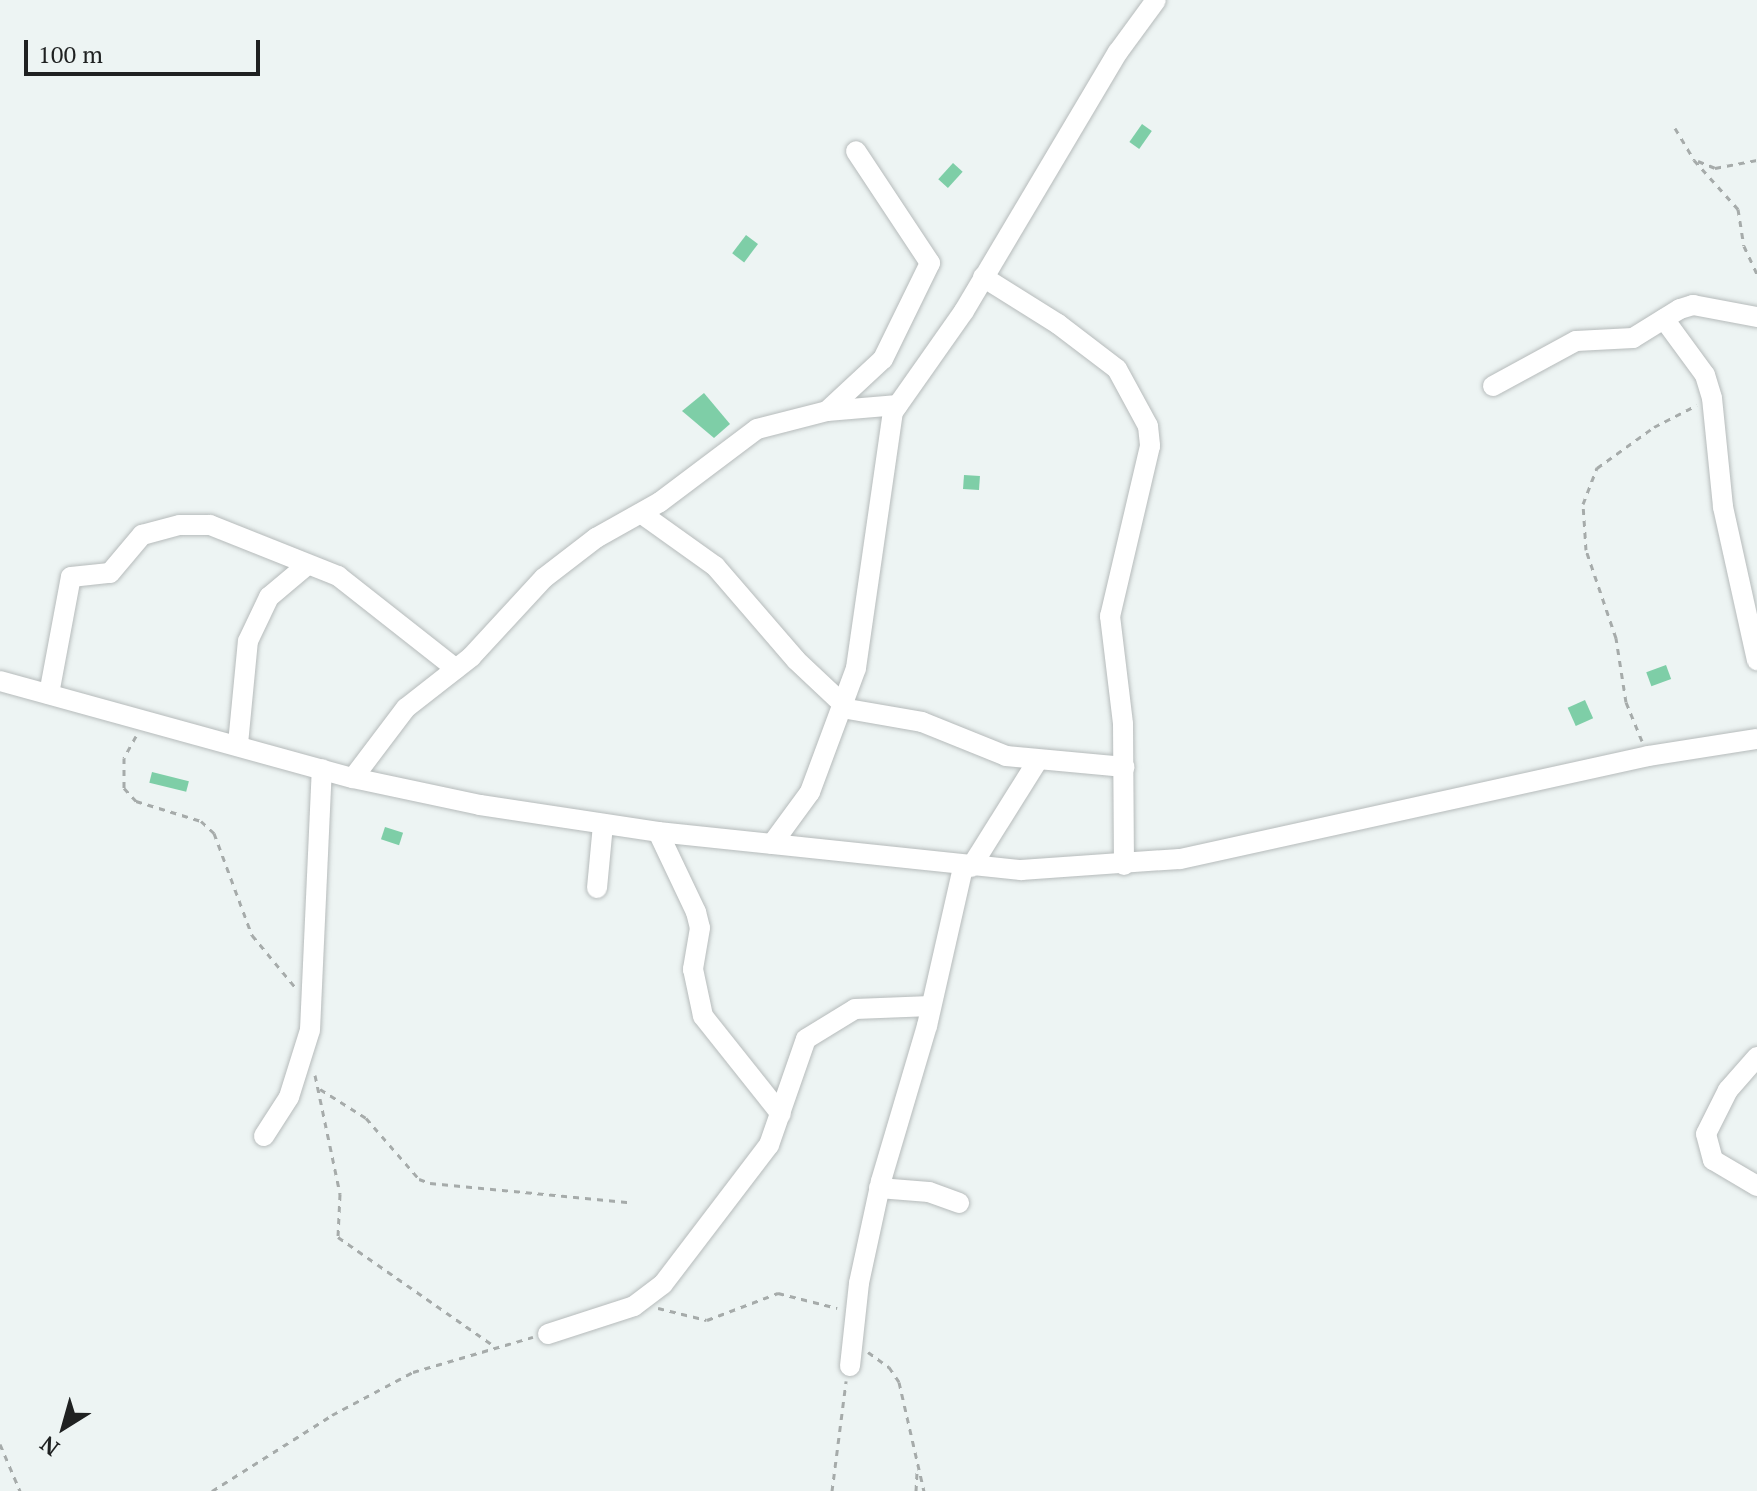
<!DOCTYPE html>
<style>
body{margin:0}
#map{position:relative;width:1757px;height:1491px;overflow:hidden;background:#edf4f3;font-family:"PT Serif",serif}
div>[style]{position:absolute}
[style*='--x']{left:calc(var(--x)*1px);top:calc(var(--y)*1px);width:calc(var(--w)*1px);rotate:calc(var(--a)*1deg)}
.building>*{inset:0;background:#7ecea7;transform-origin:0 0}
.path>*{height:3px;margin-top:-1.5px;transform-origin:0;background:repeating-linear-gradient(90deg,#a6abaa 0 6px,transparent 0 12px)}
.roads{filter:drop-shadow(0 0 2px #b6bbbb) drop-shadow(0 0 2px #b6bbbb)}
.minor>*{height:20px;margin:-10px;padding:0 10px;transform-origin:10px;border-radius:10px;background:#fff}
span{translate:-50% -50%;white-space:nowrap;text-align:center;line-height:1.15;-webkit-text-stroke:6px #edf4f3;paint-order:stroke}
.north{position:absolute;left:24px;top:1387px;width:80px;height:80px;-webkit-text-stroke:6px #edf4f3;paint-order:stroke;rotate:217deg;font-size:22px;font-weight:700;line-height:32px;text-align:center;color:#1f2121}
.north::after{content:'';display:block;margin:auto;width:28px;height:36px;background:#1f2121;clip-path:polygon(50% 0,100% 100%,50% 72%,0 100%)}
.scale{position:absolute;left:24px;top:40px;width:236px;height:36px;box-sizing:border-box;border:4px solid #1f2121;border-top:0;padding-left:10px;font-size:24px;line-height:28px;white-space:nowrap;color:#1f2121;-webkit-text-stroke:6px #edf4f3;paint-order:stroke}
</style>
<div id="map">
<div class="building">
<i style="left:1142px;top:124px;width:12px;height:22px;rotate:35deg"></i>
<i style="left:953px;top:163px;width:13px;height:22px;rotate:42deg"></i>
<i style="left:746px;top:235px;width:15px;height:23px;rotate:37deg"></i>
<i style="clip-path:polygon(704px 393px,730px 424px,714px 438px,682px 411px)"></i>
<i style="left:964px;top:475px;width:16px;height:14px;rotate:4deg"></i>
<i style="left:1666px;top:665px;width:15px;height:21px;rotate:70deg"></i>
<i style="left:1585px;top:700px;width:20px;height:19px;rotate:66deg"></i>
<i style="left:152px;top:772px;width:38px;height:11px;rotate:14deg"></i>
<i style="left:385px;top:827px;width:19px;height:13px;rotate:18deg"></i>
</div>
<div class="path">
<i style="--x:1675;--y:128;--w:37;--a:59"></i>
<i style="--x:1694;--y:160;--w:66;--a:48.1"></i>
<i style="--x:1738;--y:209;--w:37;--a:81"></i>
<i style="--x:1744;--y:246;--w:31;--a:65"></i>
<i style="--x:1698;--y:161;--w:18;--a:22"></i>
<i style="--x:1715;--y:168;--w:43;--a:-10.8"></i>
<i style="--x:136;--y:736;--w:25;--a:119"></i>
<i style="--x:124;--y:758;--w:30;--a:90"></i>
<i style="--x:124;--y:788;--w:18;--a:47"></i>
<i style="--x:136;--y:801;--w:68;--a:17.1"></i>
<i style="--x:201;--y:821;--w:18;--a:43"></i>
<i style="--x:214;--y:833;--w:109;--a:69.6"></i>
<i style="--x:252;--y:935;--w:67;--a:50.4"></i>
<i style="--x:1642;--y:741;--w:42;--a:-112.3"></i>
<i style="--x:1626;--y:702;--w:65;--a:-98.9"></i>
<i style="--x:1616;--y:638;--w:93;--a:-108.8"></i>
<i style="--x:1586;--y:550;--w:46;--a:-93.7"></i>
<i style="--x:1583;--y:504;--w:39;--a:-69"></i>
<i style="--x:1597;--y:468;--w:70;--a:-35.7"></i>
<i style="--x:1654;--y:427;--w:48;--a:-27.1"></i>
<i style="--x:315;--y:1075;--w:122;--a:78.1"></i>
<i style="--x:340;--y:1194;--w:43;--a:92.7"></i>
<i style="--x:338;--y:1237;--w:190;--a:34.9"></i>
<i style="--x:320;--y:1089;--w:54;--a:32.2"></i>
<i style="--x:366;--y:1118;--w:81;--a:49"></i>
<i style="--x:419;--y:1179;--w:12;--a:20"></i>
<i style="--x:430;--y:1183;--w:200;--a:5.5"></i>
<i style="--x:658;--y:1308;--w:50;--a:13.8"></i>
<i style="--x:707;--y:1320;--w:76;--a:-20.8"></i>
<i style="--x:778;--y:1293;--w:61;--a:14.3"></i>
<i style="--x:868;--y:1352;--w:26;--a:36"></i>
<i style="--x:889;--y:1367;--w:18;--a:56"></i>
<i style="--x:899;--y:1382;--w:112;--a:77.1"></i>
<i style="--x:0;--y:1444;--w:51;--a:66.9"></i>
<i style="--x:212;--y:1491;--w:142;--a:-32.3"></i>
<i style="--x:332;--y:1415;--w:92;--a:-28"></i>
<i style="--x:413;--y:1372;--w:125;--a:-16.3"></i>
<i style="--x:832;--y:1491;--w:111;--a:-82.7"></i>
<i style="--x:916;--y:1491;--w:20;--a:-87"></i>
</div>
<div class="roads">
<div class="minor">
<i style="--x:983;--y:277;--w:89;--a:32.1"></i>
<i style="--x:1058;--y:324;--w:74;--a:37.3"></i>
<i style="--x:1117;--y:369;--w:65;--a:61.5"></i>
<i style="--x:1148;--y:426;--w:20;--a:84"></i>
<i style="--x:1150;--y:446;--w:175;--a:103.2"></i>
<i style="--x:1110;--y:616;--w:109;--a:83.1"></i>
<i style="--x:1123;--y:724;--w:141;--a:89.6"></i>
<i style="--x:1664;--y:319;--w:69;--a:53.8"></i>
<i style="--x:1705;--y:375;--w:24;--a:73"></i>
<i style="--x:1712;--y:398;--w:110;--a:84.2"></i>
<i style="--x:1723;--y:507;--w:157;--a:77.5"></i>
<i style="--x:1493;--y:386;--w:94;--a:-28.5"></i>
<i style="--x:1576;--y:341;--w:57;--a:-3"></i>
<i style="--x:1633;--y:338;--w:55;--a:-31.7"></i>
<i style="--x:1680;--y:309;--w:14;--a:-17"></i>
<i style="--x:1693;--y:305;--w:65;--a:10.6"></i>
<i style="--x:827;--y:411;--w:76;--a:-42.9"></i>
<i style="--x:883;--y:359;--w:107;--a:-63.9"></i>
<i style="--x:930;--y:263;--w:134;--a:-123.5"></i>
<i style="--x:642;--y:514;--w:90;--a:35.5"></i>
<i style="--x:715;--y:566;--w:124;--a:49.2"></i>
<i style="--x:796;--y:660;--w:66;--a:43.2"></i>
<i style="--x:0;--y:681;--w:366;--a:15.4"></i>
<i style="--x:353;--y:778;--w:130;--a:12"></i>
<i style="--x:480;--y:805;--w:180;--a:8.6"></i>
<i style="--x:658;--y:832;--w:365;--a:6"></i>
<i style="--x:1021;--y:870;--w:159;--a:-4"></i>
<i style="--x:1180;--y:859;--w:479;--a:-12.4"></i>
<i style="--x:1648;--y:756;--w:110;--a:-8.9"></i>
<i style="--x:49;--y:694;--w:119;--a:-79.4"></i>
<i style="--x:71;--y:577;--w:39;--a:-6"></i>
<i style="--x:110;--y:573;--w:50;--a:-49.9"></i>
<i style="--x:142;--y:535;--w:39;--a:-15"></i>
<i style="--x:180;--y:525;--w:30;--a:0"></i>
<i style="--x:210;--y:525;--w:138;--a:21.7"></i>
<i style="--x:338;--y:576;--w:150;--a:38.2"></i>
<i style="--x:842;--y:708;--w:81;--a:9.9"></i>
<i style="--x:922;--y:722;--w:91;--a:22"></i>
<i style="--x:1006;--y:756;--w:119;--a:5.3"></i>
<i style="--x:238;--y:744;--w:103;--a:-84.5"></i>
<i style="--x:248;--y:641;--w:49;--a:-64.5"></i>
<i style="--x:269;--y:597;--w:50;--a:-40.1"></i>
<i style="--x:353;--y:778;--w:88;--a:-52.9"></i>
<i style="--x:406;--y:708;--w:83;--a:-38.1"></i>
<i style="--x:471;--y:657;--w:108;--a:-47.3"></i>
<i style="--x:544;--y:578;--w:66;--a:-37.6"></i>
<i style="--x:596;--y:538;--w:73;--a:-29.4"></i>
<i style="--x:660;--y:502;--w:121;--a:-37"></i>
<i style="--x:757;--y:429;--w:72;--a:-14.4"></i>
<i style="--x:827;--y:411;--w:71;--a:-4.8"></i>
<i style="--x:658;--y:832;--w:89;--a:64.6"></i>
<i style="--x:696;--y:912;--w:16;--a:76"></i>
<i style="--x:700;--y:928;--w:42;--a:99.7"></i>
<i style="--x:693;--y:969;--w:48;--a:78"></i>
<i style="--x:703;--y:1016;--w:125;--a:51.5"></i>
<i style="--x:772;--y:844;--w:64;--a:-53.8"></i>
<i style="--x:810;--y:792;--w:132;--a:-69.6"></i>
<i style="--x:856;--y:668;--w:259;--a:-81.8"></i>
<i style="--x:893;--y:412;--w:123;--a:-54.9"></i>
<i style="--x:964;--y:311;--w:301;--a:-59.3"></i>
<i style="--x:1118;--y:52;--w:64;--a:-53.8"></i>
<i style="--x:971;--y:867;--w:126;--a:-57.9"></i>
<i style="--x:597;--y:888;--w:63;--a:-84.6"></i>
<i style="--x:1757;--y:1057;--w:44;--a:131.3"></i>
<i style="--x:1728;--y:1090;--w:49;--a:116.6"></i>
<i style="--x:1706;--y:1134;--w:27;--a:75"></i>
<i style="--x:1713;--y:1160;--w:51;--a:30.6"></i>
<i style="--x:264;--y:1136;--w:46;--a:-57.3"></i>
<i style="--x:289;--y:1097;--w:70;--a:-72.6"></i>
<i style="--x:310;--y:1030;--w:261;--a:-87.4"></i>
<i style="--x:879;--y:1188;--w:50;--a:4.6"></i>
<i style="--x:929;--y:1192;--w:32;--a:20"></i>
<i style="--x:548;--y:1334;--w:90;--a:-18"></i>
<i style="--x:634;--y:1306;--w:36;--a:-37"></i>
<i style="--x:663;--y:1284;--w:175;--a:-52.7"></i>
<i style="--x:769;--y:1145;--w:112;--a:-70.8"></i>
<i style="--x:806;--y:1039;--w:57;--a:-31.5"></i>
<i style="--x:855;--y:1009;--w:76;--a:-2.3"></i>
<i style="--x:850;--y:1366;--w:83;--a:-83.8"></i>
<i style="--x:859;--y:1283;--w:104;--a:-77.8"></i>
<i style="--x:881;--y:1181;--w:162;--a:-73.5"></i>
<i style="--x:927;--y:1026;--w:163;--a:-77.2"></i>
</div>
</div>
<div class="north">N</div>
<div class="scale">100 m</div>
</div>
